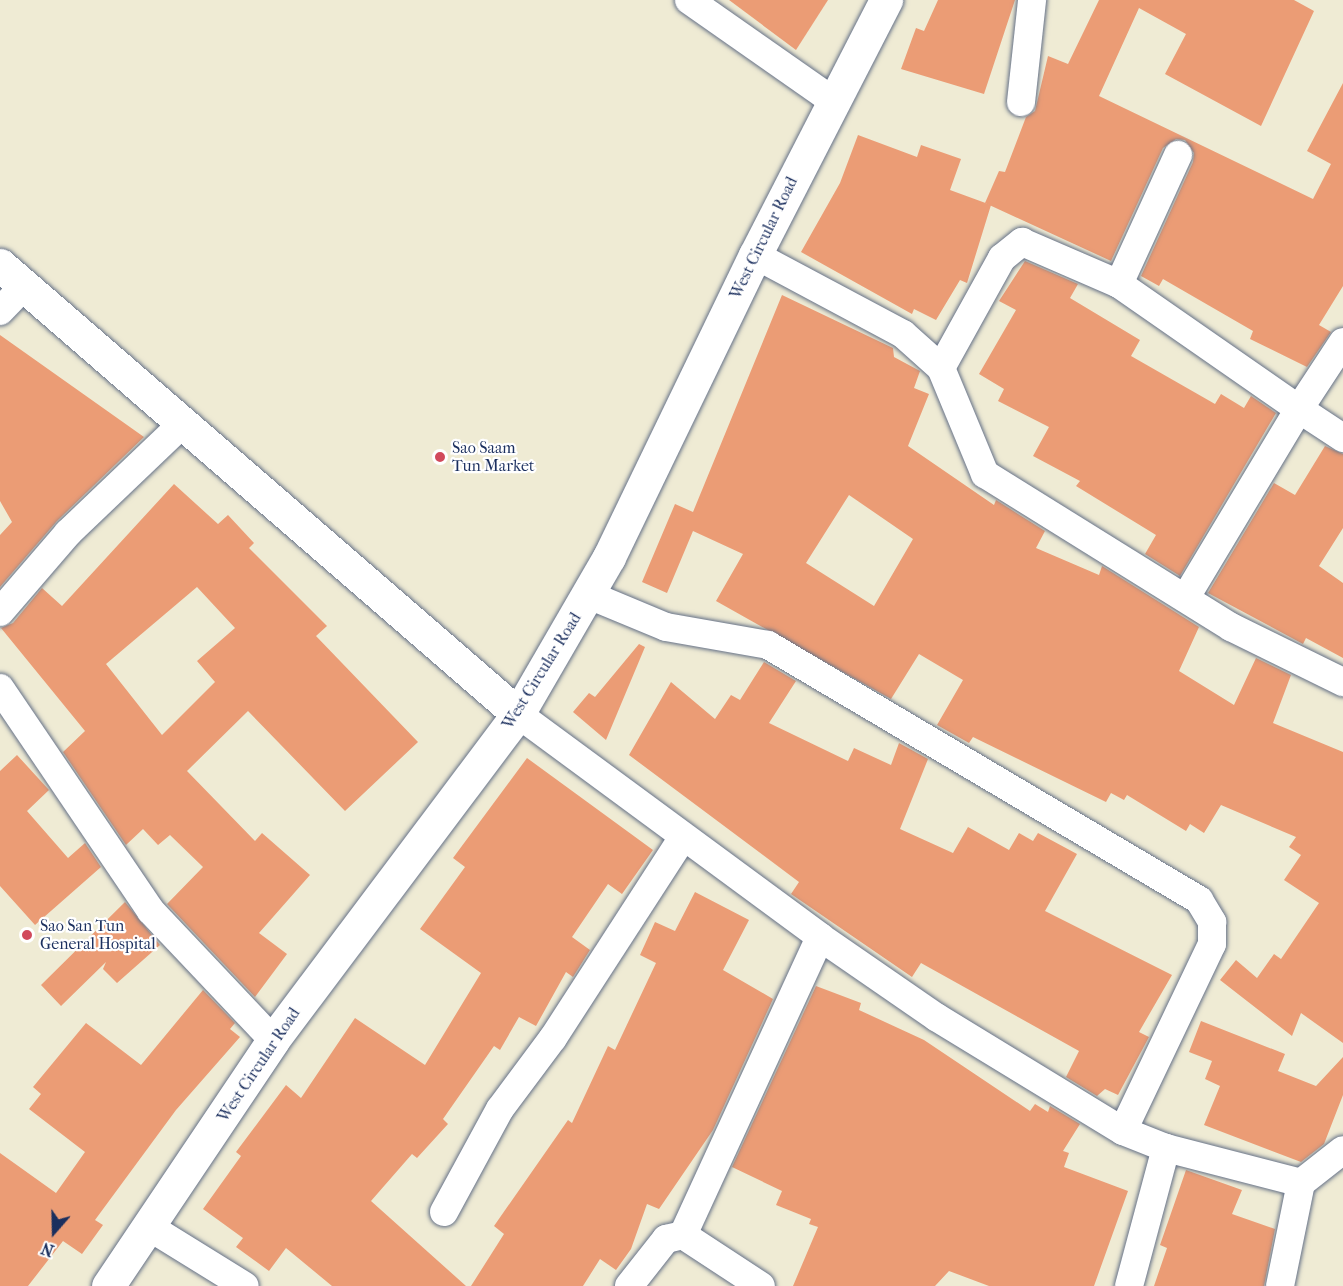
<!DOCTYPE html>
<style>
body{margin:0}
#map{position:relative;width:1343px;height:1286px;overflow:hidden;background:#efebd4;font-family:"IM FELL French Canon",serif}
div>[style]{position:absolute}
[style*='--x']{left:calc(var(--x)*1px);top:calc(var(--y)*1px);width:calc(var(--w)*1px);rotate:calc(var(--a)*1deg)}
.building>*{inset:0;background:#eb9c75}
.roads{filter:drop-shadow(0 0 2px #657187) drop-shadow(0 0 2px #657187)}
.minor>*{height:28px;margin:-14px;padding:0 14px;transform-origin:14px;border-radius:14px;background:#fff}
.tertiary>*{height:33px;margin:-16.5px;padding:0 16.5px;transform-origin:16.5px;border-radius:16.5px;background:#fff}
.dots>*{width:16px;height:16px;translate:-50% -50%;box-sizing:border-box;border:3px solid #fff;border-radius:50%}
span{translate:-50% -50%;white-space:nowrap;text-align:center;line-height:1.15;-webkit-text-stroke:4.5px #fff;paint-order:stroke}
.street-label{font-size:16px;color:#1b2f5e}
.poi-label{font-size:16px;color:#1b2f5e}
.left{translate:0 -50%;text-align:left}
.north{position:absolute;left:24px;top:1202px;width:60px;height:60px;-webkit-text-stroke:4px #fff;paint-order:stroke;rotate:200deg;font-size:16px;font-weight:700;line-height:24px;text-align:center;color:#1b2f5e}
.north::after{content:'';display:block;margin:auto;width:21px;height:27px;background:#1b2f5e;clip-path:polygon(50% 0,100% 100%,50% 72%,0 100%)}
</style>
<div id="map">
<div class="building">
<i style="clip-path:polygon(729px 0,828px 0,796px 50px)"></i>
<i style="clip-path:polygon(938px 0,1015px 0,984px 94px,901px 69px,916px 28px,924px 31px)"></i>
<i style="clip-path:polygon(1099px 0,1294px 0,1314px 11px,1261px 126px,1165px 74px,1186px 34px,1139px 8px,1099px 96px,1313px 199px,1331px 164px,1307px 151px,1343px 83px,1343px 286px,1319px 325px,1331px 332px,1307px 367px,1250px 339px,1253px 331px,1163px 279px,1159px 286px,1141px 276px,1193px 162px,1194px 153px,1185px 140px,1176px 139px,1163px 148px,1111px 261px,985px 203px,999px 171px,1005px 172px,1026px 117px,1035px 111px,1048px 56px,1068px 64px)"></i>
<i style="clip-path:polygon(858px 135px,917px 157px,921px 145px,961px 159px,950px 190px,991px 205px,967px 283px,960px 280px,936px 320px,914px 309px,912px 314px,801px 252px,840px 183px)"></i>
<i style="clip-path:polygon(1025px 261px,1078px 284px,1070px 298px,1140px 340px,1131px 356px,1215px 404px,1221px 394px,1244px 408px,1251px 396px,1276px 413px,1180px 576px,1145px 554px,1156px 535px,1076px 486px,1080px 481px,1033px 456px,1049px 427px,998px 401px,1004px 389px,979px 374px,1016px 310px,999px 301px)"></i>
<i style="clip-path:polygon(evenodd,782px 295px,893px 348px,894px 357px,920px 371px,914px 388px,929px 394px,908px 446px,994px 505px,996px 500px,1045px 531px,1036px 548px,1099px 575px,1102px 566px,1199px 627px,1179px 671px,1234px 705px,1256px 658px,1291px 675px,1273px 723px,1343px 752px,1343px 1043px,1301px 1013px,1292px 1036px,1220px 980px,1236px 960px,1257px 978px,1274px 954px,1281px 959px,1319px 903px,1284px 880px,1301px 855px,1289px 847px,1296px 837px,1221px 805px,1204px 833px,1190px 824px,1186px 831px,1127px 795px,1124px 800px,1111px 793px,1106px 802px,973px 737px,969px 743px,937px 725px,963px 680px,919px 654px,891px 699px,716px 601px,743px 554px,693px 531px,667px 593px,642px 582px,675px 504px,693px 512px,782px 295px,849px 495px,913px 539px,874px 606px,806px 563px,849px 495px)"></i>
<i style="clip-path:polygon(0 335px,144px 437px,57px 521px,0 587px,0 535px,12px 522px,0 501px)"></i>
<i style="clip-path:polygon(1325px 446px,1343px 454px,1343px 528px,1319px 566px,1343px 583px,1343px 658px,1306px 638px,1303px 644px,1208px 593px,1274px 483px,1295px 495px)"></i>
<i style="clip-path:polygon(evenodd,174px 484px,218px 524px,228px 515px,254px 543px,249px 548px,327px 626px,316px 636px,418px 742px,345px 811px,248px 711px,187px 771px,255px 841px,262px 833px,310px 875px,259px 933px,287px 954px,255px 997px,167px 904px,203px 867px,170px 835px,158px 845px,143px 829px,126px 845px,63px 752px,85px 731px,1px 628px,13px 623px,42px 588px,62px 606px,174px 484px,197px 587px,235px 628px,197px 661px,215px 682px,162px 735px,106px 664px,197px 587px)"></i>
<i style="clip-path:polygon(639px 644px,645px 647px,606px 740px,573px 712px,589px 693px,595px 697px)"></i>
<i style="clip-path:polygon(764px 662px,796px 681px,769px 723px,848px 761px,854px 748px,891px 765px,899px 743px,928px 759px,900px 829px,953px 853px,968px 827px,1009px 850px,1019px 833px,1033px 841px,1038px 833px,1077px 854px,1045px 911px,1172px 975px,1139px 1032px,1149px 1037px,1118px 1095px,1105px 1089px,1097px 1096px,1066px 1077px,1079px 1051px,921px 963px,912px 977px,791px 894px,799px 882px,629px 755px,671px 682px,715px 719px,731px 695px,740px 700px)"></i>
<i style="clip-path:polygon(17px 755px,49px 790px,27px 811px,68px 858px,85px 843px,101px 867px,35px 925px,0 886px,0 771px)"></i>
<i style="clip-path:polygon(527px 758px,653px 850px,622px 894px,608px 884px,572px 937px,590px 950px,573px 977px,566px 972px,536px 1026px,519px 1017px,500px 1050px,494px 1046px,443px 1119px,448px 1124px,417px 1158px,412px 1154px,371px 1201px,466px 1286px,332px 1286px,286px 1248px,269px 1271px,236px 1247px,243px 1238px,203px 1209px,241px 1156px,236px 1152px,286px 1085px,301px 1098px,355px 1018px,425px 1065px,481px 973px,420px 929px,465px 867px,453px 858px)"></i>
<i style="clip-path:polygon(695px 892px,749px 920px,723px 970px,773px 999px,713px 1130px,659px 1209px,647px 1204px,631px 1249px,616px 1270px,600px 1259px,583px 1286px,471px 1286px,504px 1234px,494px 1226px,568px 1120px,572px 1123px,608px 1046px,615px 1050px,656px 963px,640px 955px,655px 922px,675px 931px)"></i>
<i style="clip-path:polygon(125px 902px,160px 945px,117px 983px,103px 969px,106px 962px,61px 1006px,41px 985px)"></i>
<i style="clip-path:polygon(816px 986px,861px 1003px,859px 1010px,924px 1040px,1030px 1111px,1035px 1104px,1048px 1112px,1050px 1106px,1080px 1124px,1063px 1151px,1069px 1153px,1064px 1167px,1128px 1191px,1094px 1286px,989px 1286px,949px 1271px,935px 1286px,793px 1286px,818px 1227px,809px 1224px,811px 1219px,776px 1205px,782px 1191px,732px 1167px)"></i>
<i style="clip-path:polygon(203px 990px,235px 1023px,230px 1029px,240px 1037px,176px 1110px,95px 1220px,103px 1225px,82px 1254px,63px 1241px,28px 1286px,0 1286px,0 1153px,56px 1193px,85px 1152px,29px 1109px,41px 1094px,33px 1087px,86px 1023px,141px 1065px)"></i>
<i style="clip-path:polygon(1201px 1021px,1285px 1054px,1278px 1071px,1316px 1086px,1343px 1057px,1343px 1095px,1324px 1144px,1301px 1162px,1204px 1125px,1220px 1086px,1205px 1079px,1212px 1061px,1189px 1052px)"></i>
<i style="clip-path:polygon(1186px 1170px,1242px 1190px,1232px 1214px,1275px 1229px,1264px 1286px,1154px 1286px,1167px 1248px,1160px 1245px)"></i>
</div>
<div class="roads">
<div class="minor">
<i style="--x:689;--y:0;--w:176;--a:35"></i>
<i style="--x:1021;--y:102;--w:103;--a:-83.8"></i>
<i style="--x:755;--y:255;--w:168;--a:28.1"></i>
<i style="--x:903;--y:334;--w:51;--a:41.8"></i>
<i style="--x:941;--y:368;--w:126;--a:-61"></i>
<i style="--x:1002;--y:258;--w:26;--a:-39"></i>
<i style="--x:1022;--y:242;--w:106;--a:23.4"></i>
<i style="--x:1119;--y:284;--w:219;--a:34.8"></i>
<i style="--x:1299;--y:409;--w:80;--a:-56.7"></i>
<i style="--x:1119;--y:284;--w:142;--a:-65.4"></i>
<i style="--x:0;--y:311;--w:35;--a:-46"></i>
<i style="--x:941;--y:368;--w:115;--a:67.5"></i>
<i style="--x:985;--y:474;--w:290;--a:31.9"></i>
<i style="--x:1231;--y:627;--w:125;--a:26.2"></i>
<i style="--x:589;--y:595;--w:83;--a:22.6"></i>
<i style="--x:666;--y:627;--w:104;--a:10"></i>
<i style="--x:768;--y:645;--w:501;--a:30.61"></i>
<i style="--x:1199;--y:900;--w:26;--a:59"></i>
<i style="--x:1212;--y:922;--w:22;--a:90"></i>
<i style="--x:1212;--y:944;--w:207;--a:115.5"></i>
<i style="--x:1186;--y:597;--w:219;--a:-59"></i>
<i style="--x:1299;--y:409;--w:53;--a:33.4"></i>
<i style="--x:0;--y:612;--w:104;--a:-49.3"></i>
<i style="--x:68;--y:533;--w:156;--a:-43.7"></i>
<i style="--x:0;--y:688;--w:269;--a:55.9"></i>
<i style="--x:151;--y:911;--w:178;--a:46.6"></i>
<i style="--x:518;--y:714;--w:375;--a:36.4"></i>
<i style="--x:820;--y:937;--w:141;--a:34.6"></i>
<i style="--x:936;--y:1017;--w:219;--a:31.4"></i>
<i style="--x:1123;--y:1131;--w:46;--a:21.6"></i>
<i style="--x:1166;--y:1148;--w:139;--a:14.5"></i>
<i style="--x:1301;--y:1183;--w:53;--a:-38.2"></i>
<i style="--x:444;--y:1212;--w:117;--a:-61.5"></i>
<i style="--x:500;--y:1109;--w:89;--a:-53.3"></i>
<i style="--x:553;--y:1038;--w:239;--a:-57.1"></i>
<i style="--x:151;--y:1228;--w:110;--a:31.7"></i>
<i style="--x:683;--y:1235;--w:328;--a:-65.3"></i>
<i style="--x:629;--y:1286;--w:60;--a:-51.8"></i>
<i style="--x:666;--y:1239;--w:17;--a:-13"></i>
<i style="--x:683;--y:1235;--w:93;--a:33.2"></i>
<i style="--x:1129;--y:1286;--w:143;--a:-75"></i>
<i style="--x:1280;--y:1286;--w:105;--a:-78.5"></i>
</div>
<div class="tertiary">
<i style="--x:0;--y:265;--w:686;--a:40.92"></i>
<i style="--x:108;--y:1286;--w:296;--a:-56.1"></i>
<i style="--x:273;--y:1040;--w:408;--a:-53.1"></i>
<i style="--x:518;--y:714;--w:181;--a:-59.9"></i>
<i style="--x:609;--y:557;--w:335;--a:-64.2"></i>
<i style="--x:755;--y:255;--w:287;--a:-62.8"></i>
</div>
</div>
<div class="dots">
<i style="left:440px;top:457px;background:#d1495b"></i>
<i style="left:27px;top:935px;background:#d1495b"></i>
</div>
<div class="street-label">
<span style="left:764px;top:238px;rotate:-64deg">West Circular Road</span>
<span style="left:542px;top:671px;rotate:-58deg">West Circular Road</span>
<span style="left:259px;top:1065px;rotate:-56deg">West Circular Road</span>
</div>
<div class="poi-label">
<span class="left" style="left:452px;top:457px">Sao Saam<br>Tun Market</span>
<span class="left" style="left:40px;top:935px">Sao San Tun<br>General Hospital</span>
</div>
<div class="north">N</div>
</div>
